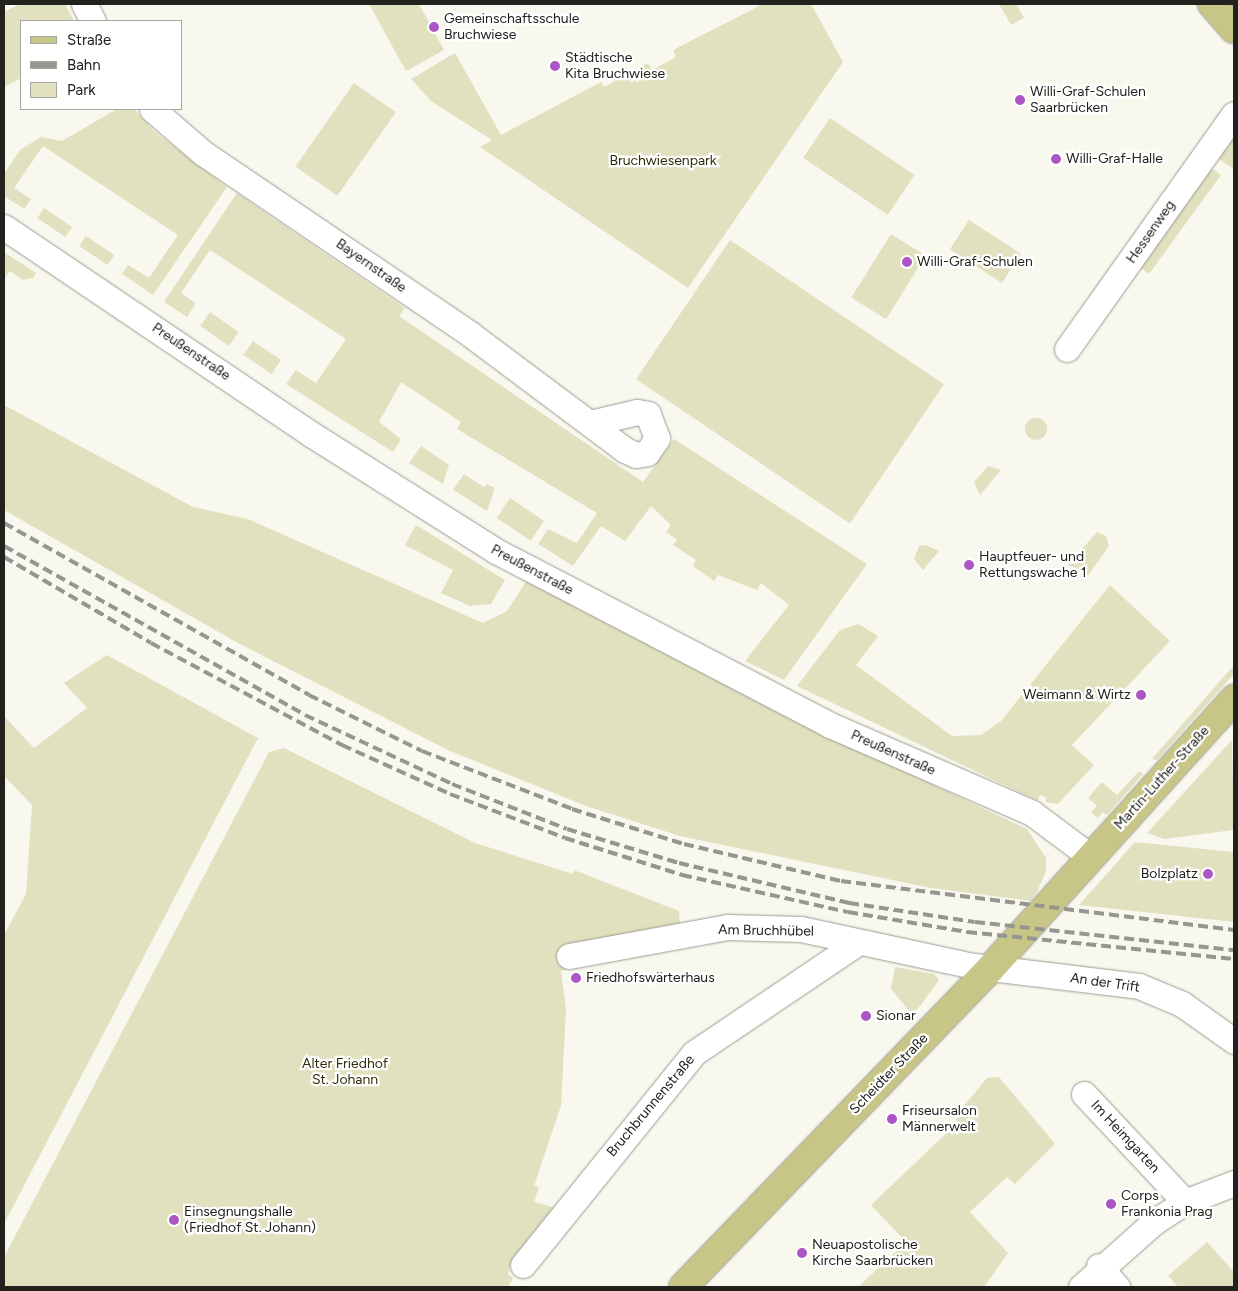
<!DOCTYPE html>
<meta charset="utf-8">
<style>
body{margin:0}
#map{position:relative;width:1238px;height:1291px;overflow:hidden;background:#f8f8ef;font-family:Figtree,sans-serif}
div>[style]{position:absolute}
[style*='--x']{left:calc(var(--x)*1px);top:calc(var(--y)*1px);width:calc(var(--w)*1px);rotate:calc(var(--a)*1deg)}
.green>*{inset:0;background:#e1e1c0;transform-origin:0 0}
.round{border-radius:50%}
.roads{filter:drop-shadow(0 0 1px #9b9b93) drop-shadow(0 0 1px #9b9b93)}
.minor>*{height:25px;margin:-12.5px;padding:0 12.5px;transform-origin:12.5px;border-radius:12.5px;background:#fff}
.major>*{height:28px;margin:-14px;padding:0 14px;transform-origin:14px;border-radius:14px;background:#c8c686}
.rail>*{height:4px;margin-top:-2px;transform-origin:0;background:repeating-linear-gradient(90deg,#969690 0 10px,transparent 0 15px)}
.dots>*{width:14px;height:14px;translate:-50% -50%;box-sizing:border-box;border:2px solid #fffffe;border-radius:50%}
span{translate:-50% -50%;white-space:nowrap;text-align:center;line-height:1.15;-webkit-text-stroke:4.5px #fffffe;paint-order:stroke}
.poi-label{font-size:14px;color:#21211e}
.left{translate:0 -50%;text-align:left}
.right{translate:-100% -50%;text-align:right}
.park-label{font-size:14px;color:#2f2e0b}
.street-label{font-size:14px;color:#21211e}
.frame{position:absolute;inset:0;border:5px solid #21211e;pointer-events:none}
.legend{position:absolute;left:20px;top:20px;width:162px;height:90px;box-sizing:border-box;background:#fffffe;border:1px solid #a6a6a4;margin:0;padding:6px 9px;list-style:none;font-size:15px;color:#21211e}
.legend li{display:flex;align-items:center;gap:10px;height:25px}
.legend b{width:25px;border:1px solid #a6a6a4}
</style>
<div id="map">
<div class="green">
<i style="clip-path:polygon(20px 4px,65px 4px,74px 21px,21px 21px,21px 78px,4px 87px,4px 12px)"></i>
<i style="clip-path:polygon(369px 4px,419px 4px,444px 50px,406px 71px)"></i>
<i style="clip-path:polygon(763px 4px,811px 4px,843px 62px,688px 288px,480px 147px,492px 140px,431px 101px,411px 79px,455px 53px,501px 135px,601px 82px,604px 87px,648px 63px,652px 70px,676px 57px,673px 50px)"></i>
<i style="clip-path:polygon(999px 4px,1016px 4px,1024px 18px,1011px 25px)"></i>
<i style="left:354px;top:83px;width:51px;height:102px;rotate:35deg"></i>
<i style="clip-path:polygon(117px 109px,134px 109px,154px 131px,227px 187px,153px 295px,122px 274px,128px 265px,149px 278px,178px 235px,43px 146px,14px 188px,31px 199px,24px 209px,4px 196px,4px 174px,20px 150px,41px 137px,62px 141px)"></i>
<i style="left:830px;top:118px;width:102px;height:48px;rotate:34deg"></i>
<i style="clip-path:polygon(1234px 135px,1234px 169px,1217px 158px)"></i>
<i style="clip-path:polygon(1210px 167px,1221px 175px,1149px 274px,1140px 267px)"></i>
<i style="clip-path:polygon(237px 193px,405px 308px,399px 316px,643px 482px,674px 439px,867px 564px,784px 680px,745px 661px,789px 605px,761px 583px,757px 590px,718px 575px,714px 581px,693px 566px,696px 560px,673px 545px,677px 540px,666px 532px,671px 525px,651px 506px,625px 541px,601px 526px,573px 566px,538px 544px,548px 529px,577px 543px,597px 513px,457px 429px,461px 422px,401px 382px,379px 422px,401px 439px,393px 452px,286px 384px,296px 370px,316px 383px,346px 339px,210px 250px,181px 293px,196px 303px,187px 317px,164px 302px)"></i>
<i style="left:44px;top:208px;width:34px;height:12px;rotate:34deg"></i>
<i style="left:969px;top:220px;width:62px;height:35px;rotate:33deg"></i>
<i style="left:891px;top:234px;width:41px;height:75px;rotate:32deg"></i>
<i style="left:86px;top:236px;width:34px;height:12px;rotate:34deg"></i>
<i style="left:730px;top:240px;width:258px;height:168px;rotate:34deg"></i>
<i style="clip-path:polygon(4px 252px,36px 273px,33px 278px,23px 280px,10px 271px,4px 279px)"></i>
<i style="left:210px;top:312px;width:35px;height:17px;rotate:35deg"></i>
<i style="left:253px;top:341px;width:34px;height:17px;rotate:34deg"></i>
<i style="clip-path:polygon(4px 405px,193px 507px,248px 519px,483px 623px,507px 611px,527px 580px,830px 736px,1027px 829px,1046px 858px,1046px 871px,1037px 892px,1031px 901px,931px 888px,680px 836px,586px 806px,450px 751px,238px 643px,4px 510px)"></i>
<i class="round" style="left:1025px;top:418px;width:22px;height:22px"></i>
<i style="clip-path:polygon(421px 446px,449px 465px,443px 484px,409px 463px)"></i>
<i style="clip-path:polygon(988px 466px,1001px 470px,980px 495px,974px 482px)"></i>
<i style="clip-path:polygon(464px 474px,484px 487px,487px 484px,495px 488px,487px 511px,453px 490px)"></i>
<i style="left:510px;top:498px;width:41px;height:24px;rotate:34deg"></i>
<i style="clip-path:polygon(416px 525px,505px 580px,491px 604px,470px 606px,441px 593px,453px 570px,405px 545px)"></i>
<i style="clip-path:polygon(1097px 532px,1106px 536px,1109px 546px,1086px 578px,1085px 571px,1068px 565px)"></i>
<i style="clip-path:polygon(926px 545px,939px 551px,923px 570px,914px 559px,919px 546px)"></i>
<i style="clip-path:polygon(1110px 585px,1170px 641px,1072px 745px,1094px 765px,1058px 804px,1045px 802px,1047px 798px,1040px 795px,1038px 800px,1023px 794px,797px 686px,840px 630px,858px 624px,878px 636px,856px 665px,952px 736px,981px 735px,1001px 721px)"></i>
<i style="clip-path:polygon(107px 655px,258px 738px,4px 1224px,4px 935px,26px 894px,32px 805px,4px 776px,4px 716px,34px 748px,87px 708px,64px 683px)"></i>
<i style="clip-path:polygon(1234px 665px,1234px 674px,1157px 760px,1152px 759px)"></i>
<i style="clip-path:polygon(1232px 740px,1234px 830px,1164px 839px,1147px 833px)"></i>
<i style="clip-path:polygon(284px 748px,475px 843px,573px 874px,574px 870px,679px 911px,680px 929px,569px 950px,568px 969px,561px 971px,566px 1010px,561px 1106px,534px 1186px,539px 1187px,534px 1202px,557px 1208px,510px 1267px,508px 1274px,513px 1278px,508px 1287px,4px 1287px,4px 1257px,269px 752px)"></i>
<i style="clip-path:polygon(1139px 771px,1143px 774px,1107px 815px,1103px 812px,1098px 818px,1091px 812px,1097px 806px,1088px 798px,1102px 782px,1117px 795px)"></i>
<i style="clip-path:polygon(1135px 842px,1234px 852px,1234px 922px,1079px 905px)"></i>
<i style="clip-path:polygon(895px 967px,934px 974px,939px 980px,917px 1010px,910px 1012px,891px 989px)"></i>
<i style="clip-path:polygon(999px 1077px,1055px 1144px,1015px 1184px,1007px 1177px,970px 1212px,1008px 1253px,984px 1287px,858px 1287px,906px 1242px,871px 1205px,955px 1125px,958px 1113px,987px 1078px)"></i>
<i style="clip-path:polygon(1207px 1242px,1234px 1272px,1234px 1287px,1178px 1287px,1168px 1276px)"></i>
</div>
<div class="roads">
<div class="minor">
<i style="--x:84;--y:4;--w:19;--a:62"></i>
<i style="--x:152;--y:109;--w:67;--a:40.8"></i>
<i style="--x:203;--y:153;--w:323;--a:34.1"></i>
<i style="--x:470;--y:334;--w:194;--a:36.8"></i>
<i style="--x:625;--y:450;--w:12;--a:24"></i>
<i style="--x:636;--y:455;--w:11;--a:-10"></i>
<i style="--x:647;--y:453;--w:18;--a:-56"></i>
<i style="--x:657;--y:438;--w:26;--a:-111"></i>
<i style="--x:648;--y:414;--w:11;--a:-170"></i>
<i style="--x:637;--y:412;--w:48;--a:166.8"></i>
<i style="--x:4;--y:227;--w:370;--a:34"></i>
<i style="--x:311;--y:434;--w:219;--a:32.3"></i>
<i style="--x:496;--y:551;--w:377;--a:27.5"></i>
<i style="--x:830;--y:725;--w:220;--a:23.5"></i>
<i style="--x:1032;--y:813;--w:74;--a:36.7"></i>
<i style="--x:1067;--y:349;--w:288;--a:-54.6"></i>
<i style="--x:569;--y:956;--w:161;--a:-10.4"></i>
<i style="--x:727;--y:927;--w:74;--a:1.5"></i>
<i style="--x:801;--y:929;--w:177;--a:12.1"></i>
<i style="--x:974;--y:966;--w:166;--a:6.9"></i>
<i style="--x:1139;--y:986;--w:47;--a:22.7"></i>
<i style="--x:1182;--y:1004;--w:64;--a:35.4"></i>
<i style="--x:1084;--y:1094;--w:148;--a:46.9"></i>
<i style="--x:523;--y:1265;--w:272;--a:-51.1"></i>
<i style="--x:694;--y:1053;--w:197;--a:-34"></i>
<i style="--x:1099;--y:1266;--w:28;--a:49"></i>
<i style="--x:1081;--y:1287;--w:98;--a:-41.7"></i>
<i style="--x:1154;--y:1222;--w:37;--a:-33"></i>
<i style="--x:1185;--y:1202;--w:53;--a:-21.2"></i>
</div>
<div class="major">
<i style="--x:1212;--y:4;--w:33;--a:49"></i>
<i style="--x:683;--y:1287;--w:443;--a:-46"></i>
<i style="--x:991;--y:968;--w:363;--a:-47.9"></i>
</div>
</div>
<div class="rail">
<i style="--x:4;--y:523;--w:350;--a:29.4"></i>
<i style="--x:309;--y:695;--w:126;--a:26.4"></i>
<i style="--x:422;--y:751;--w:161;--a:21.1"></i>
<i style="--x:572;--y:809;--w:117;--a:17.4"></i>
<i style="--x:684;--y:844;--w:161;--a:13.3"></i>
<i style="--x:841;--y:881;--w:396;--a:7.1"></i>
<i style="--x:4;--y:546;--w:345;--a:29.3"></i>
<i style="--x:305;--y:715;--w:162;--a:25.1"></i>
<i style="--x:452;--y:784;--w:123;--a:21.4"></i>
<i style="--x:567;--y:829;--w:117;--a:16.9"></i>
<i style="--x:679;--y:863;--w:175;--a:13.2"></i>
<i style="--x:849;--y:903;--w:127;--a:8.6"></i>
<i style="--x:975;--y:922;--w:261;--a:6.2"></i>
<i style="--x:4;--y:557;--w:170;--a:30.3"></i>
<i style="--x:151;--y:643;--w:217;--a:28.1"></i>
<i style="--x:342;--y:745;--w:119;--a:24.4"></i>
<i style="--x:450;--y:794;--w:123;--a:20.9"></i>
<i style="--x:565;--y:838;--w:123;--a:17.5"></i>
<i style="--x:682;--y:875;--w:170;--a:12.6"></i>
<i style="--x:848;--y:912;--w:121;--a:9.5"></i>
<i style="--x:967;--y:932;--w:268;--a:5.8"></i>
</div>
<div class="dots">
<i style="left:434px;top:27px;background:#ab56c4"></i>
<i style="left:555px;top:66px;background:#ab56c4"></i>
<i style="left:1020px;top:100px;background:#ab56c4"></i>
<i style="left:1056px;top:159px;background:#ab56c4"></i>
<i style="left:907px;top:262px;background:#ab56c4"></i>
<i style="left:969px;top:565px;background:#ab56c4"></i>
<i style="left:1141px;top:695px;background:#ab56c4"></i>
<i style="left:1208px;top:874px;background:#ab56c4"></i>
<i style="left:576px;top:978px;background:#ab56c4"></i>
<i style="left:866px;top:1016px;background:#ab56c4"></i>
<i style="left:892px;top:1119px;background:#ab56c4"></i>
<i style="left:1111px;top:1204px;background:#ab56c4"></i>
<i style="left:174px;top:1220px;background:#ab56c4"></i>
<i style="left:802px;top:1253px;background:#ab56c4"></i>
</div>
<div class="poi-label">
<span class="left" style="left:444px;top:27px">Gemeinschaftsschule<br>Bruchwiese</span>
<span class="left" style="left:565px;top:66px">Städtische<br>Kita Bruchwiese</span>
<span class="left" style="left:1030px;top:100px">Willi-Graf-Schulen<br>Saarbrücken</span>
<span class="left" style="left:1066px;top:159px">Willi-Graf-Halle</span>
<span class="left" style="left:917px;top:262px">Willi-Graf-Schulen</span>
<span class="left" style="left:979px;top:565px">Hauptfeuer- und<br>Rettungswache 1</span>
<span class="right" style="left:1131px;top:695px">Weimann &amp; Wirtz</span>
<span class="right" style="left:1198px;top:874px">Bolzplatz</span>
<span class="left" style="left:586px;top:978px">Friedhofswärterhaus</span>
<span class="left" style="left:876px;top:1016px">Sionar</span>
<span class="left" style="left:902px;top:1119px">Friseursalon<br>Männerwelt</span>
<span class="left" style="left:1121px;top:1204px">Corps<br>Frankonia Prag</span>
<span class="left" style="left:184px;top:1220px">Einsegnungshalle<br>(Friedhof St. Johann)</span>
<span class="left" style="left:812px;top:1253px">Neuapostolische<br>Kirche Saarbrücken</span>
</div>
<div class="park-label">
<span style="left:663px;top:161px">Bruchwiesenpark</span>
<span style="left:345px;top:1072px">Alter Friedhof<br>St. Johann</span>
</div>
<div class="street-label">
<span style="left:1151px;top:232px;rotate:-55deg">Hessenweg</span>
<span style="left:371px;top:266px;rotate:35deg">Bayernstraße</span>
<span style="left:191px;top:352px;rotate:34deg">Preußenstraße</span>
<span style="left:532px;top:570px;rotate:28deg">Preußenstraße</span>
<span style="left:893px;top:753px;rotate:24deg">Preußenstraße</span>
<span style="left:1162px;top:778px;rotate:-48deg">Martin-Luther-Straße</span>
<span style="left:766px;top:931px;rotate:1deg">Am Bruchhübel</span>
<span style="left:1105px;top:983px;rotate:8deg">An der Trift</span>
<span style="left:889px;top:1074px;rotate:-46deg">Scheidter Straße</span>
<span style="left:651px;top:1106px;rotate:-50deg">Bruchbrunnenstraße</span>
<span style="left:1125px;top:1137px;rotate:47deg">Im Heimgarten</span>
</div>
<div class="frame"></div>
<ul class="legend">
<li><b style="height:6px;background:#c8c686"></b>Straße</li>
<li><b style="height:6px;background:#969690"></b>Bahn</li>
<li><b style="height:14px;background:#e1e1c0"></b>Park</li>
</ul>
</div>
